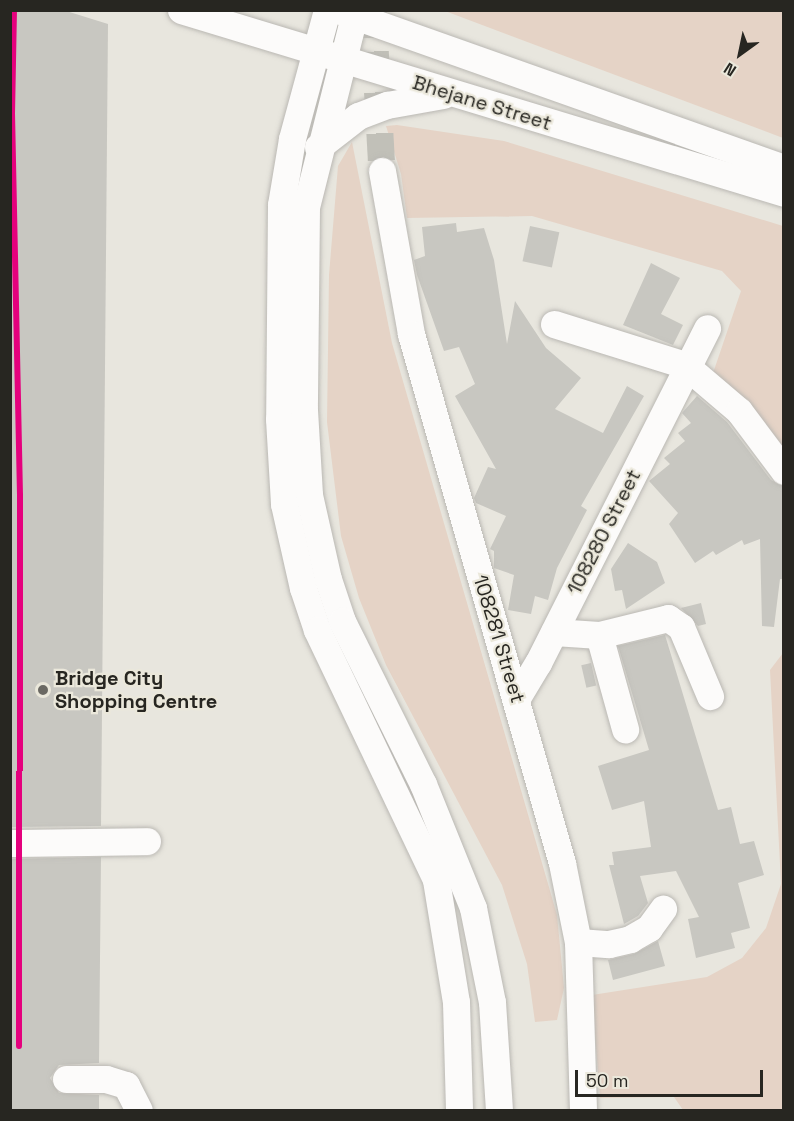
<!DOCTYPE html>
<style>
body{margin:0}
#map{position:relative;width:794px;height:1121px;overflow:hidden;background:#e8e6de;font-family:"Space Grotesk",sans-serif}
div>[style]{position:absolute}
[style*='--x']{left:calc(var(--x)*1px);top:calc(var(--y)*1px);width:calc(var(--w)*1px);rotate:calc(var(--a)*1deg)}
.green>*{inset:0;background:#e5d3c6}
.building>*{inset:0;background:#c8c7c1;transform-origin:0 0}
.minor-tunnel>*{height:27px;margin-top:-13.5px;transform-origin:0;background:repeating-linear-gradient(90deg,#c1c0b8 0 27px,transparent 0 41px)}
.roads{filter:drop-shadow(0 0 2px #bab8b3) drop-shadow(0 0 2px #bab8b3)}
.minor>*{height:27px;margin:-13.5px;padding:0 13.5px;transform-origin:13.5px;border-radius:13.5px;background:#fcfbfa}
.rail-1>*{height:6px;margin:-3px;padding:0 3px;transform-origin:3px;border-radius:3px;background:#e5007d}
.dots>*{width:16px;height:16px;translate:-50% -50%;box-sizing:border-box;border:3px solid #ebe8db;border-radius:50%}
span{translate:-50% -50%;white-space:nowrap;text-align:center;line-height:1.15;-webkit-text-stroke:4.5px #ebe8db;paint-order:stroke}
.street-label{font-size:20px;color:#272621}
.poi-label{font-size:20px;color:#272621;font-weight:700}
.left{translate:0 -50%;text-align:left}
.frame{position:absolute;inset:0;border:12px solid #272621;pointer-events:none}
.north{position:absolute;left:710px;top:24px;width:60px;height:60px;-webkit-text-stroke:4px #ebe8db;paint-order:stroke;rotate:213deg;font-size:16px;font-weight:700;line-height:24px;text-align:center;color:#272621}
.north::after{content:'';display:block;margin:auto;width:21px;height:27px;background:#272621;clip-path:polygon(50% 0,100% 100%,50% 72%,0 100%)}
.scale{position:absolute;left:575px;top:1070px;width:188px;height:27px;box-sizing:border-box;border:3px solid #272621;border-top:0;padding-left:8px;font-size:18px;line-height:21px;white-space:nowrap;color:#272621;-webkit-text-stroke:4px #ebe8db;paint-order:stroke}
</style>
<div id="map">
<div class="green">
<i style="clip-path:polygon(445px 11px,783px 11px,783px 138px)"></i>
<i style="clip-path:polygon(397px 125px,504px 141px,783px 226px,783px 454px,712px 376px,741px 291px,722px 271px,532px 216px,407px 218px,401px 174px,386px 126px)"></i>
<i style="clip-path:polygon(352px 142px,392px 343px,557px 915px,564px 988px,557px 1020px,535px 1022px,527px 964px,502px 885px,386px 665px,359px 598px,341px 536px,327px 422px,329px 275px,338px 166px)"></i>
<i style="clip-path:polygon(783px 653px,783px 1110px,683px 1110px,674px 1097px,600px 1098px,592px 995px,707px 977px,742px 958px,766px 928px,781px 884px,770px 670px)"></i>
</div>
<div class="building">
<i style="clip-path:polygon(10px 10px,63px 10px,108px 24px,101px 826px,10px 827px)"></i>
<i style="clip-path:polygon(456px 223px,457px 232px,484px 228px,494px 260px,507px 344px,515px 301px,546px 348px,581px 378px,555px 409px,603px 433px,627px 386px,644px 396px,581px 506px,587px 510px,557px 568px,548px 600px,535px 596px,531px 614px,508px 610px,514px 575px,494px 568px,494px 551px,490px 549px,506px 516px,476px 503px,474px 498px,488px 467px,496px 469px,455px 396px,475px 384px,459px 347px,444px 351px,417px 275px,414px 260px,425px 256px,422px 227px)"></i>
<i style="left:530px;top:226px;width:30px;height:36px;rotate:12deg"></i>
<i style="clip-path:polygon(651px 263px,680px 278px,661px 314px,683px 325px,673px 345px,623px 325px)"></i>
<i style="clip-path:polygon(697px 396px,727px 422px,771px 480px,783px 486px,783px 579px,780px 579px,774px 627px,762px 626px,760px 539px,744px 545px,742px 540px,716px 555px,713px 551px,695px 563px,669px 524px,678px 513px,649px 481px,670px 464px,664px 458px,685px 441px,678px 433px,691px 423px,682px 413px)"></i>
<i style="clip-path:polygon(628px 543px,657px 562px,665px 583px,626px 609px,622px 590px,615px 591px,611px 569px)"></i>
<i style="clip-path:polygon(701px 603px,706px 624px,698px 626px,681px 608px)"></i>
<i style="clip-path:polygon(665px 635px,718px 810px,731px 807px,740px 844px,754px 841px,764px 875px,738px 883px,750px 928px,731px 933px,735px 948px,696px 958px,688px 919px,699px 917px,676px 871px,640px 876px,648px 903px,638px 916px,624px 924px,609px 865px,614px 865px,612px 852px,651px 847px,644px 801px,612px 810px,598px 766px,649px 750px,618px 646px)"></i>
<i style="left:591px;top:663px;width:23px;height:10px;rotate:77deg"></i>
<i style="clip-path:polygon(101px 857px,99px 1063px,59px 1065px,50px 1078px,59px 1093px,99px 1095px,99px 1110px,10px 1110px,10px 859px)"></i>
<i style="clip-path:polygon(658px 941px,665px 966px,613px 980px,608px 960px,634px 954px)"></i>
</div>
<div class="minor-tunnel">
<i style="--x:373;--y:10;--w:161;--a:86.8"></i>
</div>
<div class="roads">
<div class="minor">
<i style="--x:181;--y:10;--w:630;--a:16.88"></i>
<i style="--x:327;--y:10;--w:134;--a:105.2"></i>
<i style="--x:292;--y:139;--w:67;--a:99.5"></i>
<i style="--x:281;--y:205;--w:214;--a:90.5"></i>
<i style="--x:279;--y:419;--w:85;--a:86.6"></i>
<i style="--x:284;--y:504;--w:86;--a:77.3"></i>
<i style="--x:303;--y:588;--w:44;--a:71.6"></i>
<i style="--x:317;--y:630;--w:277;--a:64.5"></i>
<i style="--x:436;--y:880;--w:124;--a:80.7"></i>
<i style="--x:456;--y:1002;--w:108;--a:88.4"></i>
<i style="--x:338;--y:10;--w:473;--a:19.5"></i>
<i style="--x:354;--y:16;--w:197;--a:104.1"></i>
<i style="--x:306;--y:207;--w:203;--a:90.6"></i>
<i style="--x:304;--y:410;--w:85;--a:86.6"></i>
<i style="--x:309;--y:495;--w:86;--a:77.3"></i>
<i style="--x:328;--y:579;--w:44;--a:71.6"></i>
<i style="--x:342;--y:621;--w:182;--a:63.6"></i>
<i style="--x:423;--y:784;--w:134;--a:68"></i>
<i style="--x:473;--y:908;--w:96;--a:78.6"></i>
<i style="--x:492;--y:1002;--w:108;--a:86.3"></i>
<i style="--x:318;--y:147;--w:51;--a:-37.8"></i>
<i style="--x:358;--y:116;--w:31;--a:-21"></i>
<i style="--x:387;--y:105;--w:57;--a:-10.1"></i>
<i style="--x:382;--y:171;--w:166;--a:79.9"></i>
<i style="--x:411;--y:334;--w:550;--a:74.07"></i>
<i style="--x:562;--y:863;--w:81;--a:78.6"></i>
<i style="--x:578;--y:942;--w:168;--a:88.3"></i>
<i style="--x:554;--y:324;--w:137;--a:17.4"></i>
<i style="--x:685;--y:365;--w:71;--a:40.4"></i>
<i style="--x:739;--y:411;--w:75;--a:53.1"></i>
<i style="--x:554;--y:632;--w:45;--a:3.8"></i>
<i style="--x:599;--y:635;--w:71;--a:-13.8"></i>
<i style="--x:668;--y:618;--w:16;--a:35"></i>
<i style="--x:681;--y:627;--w:75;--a:67.2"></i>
<i style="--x:599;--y:635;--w:98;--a:74.5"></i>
<i style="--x:518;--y:696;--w:39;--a:-59"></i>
<i style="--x:538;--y:663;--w:375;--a:-63.2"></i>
<i style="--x:10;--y:843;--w:137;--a:-0.8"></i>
<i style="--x:578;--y:942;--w:31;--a:4"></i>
<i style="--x:609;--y:944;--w:22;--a:-13"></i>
<i style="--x:630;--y:939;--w:22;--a:-30"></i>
<i style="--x:649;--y:928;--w:24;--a:-54"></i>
<i style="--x:66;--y:1079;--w:40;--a:0"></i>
<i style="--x:106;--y:1079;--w:21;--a:17"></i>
<i style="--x:126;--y:1085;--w:28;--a:63"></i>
</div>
</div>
<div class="rail-1">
<i style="--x:14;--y:10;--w:103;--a:91.1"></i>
<i style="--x:12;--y:113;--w:382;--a:88.8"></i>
<i style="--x:20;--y:495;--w:551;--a:90.1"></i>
</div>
<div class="dots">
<i style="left:43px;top:690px;background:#6b6963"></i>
</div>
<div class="street-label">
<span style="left:482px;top:103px;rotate:17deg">Bhejane Street</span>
<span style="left:604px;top:532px;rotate:-63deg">108280 Street</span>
<span style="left:499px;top:639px;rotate:73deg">108281 Street</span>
</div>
<div class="poi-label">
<span class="left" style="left:55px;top:690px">Bridge City<br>Shopping Centre</span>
</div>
<div class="frame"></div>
<div class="north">N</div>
<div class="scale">50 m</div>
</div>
